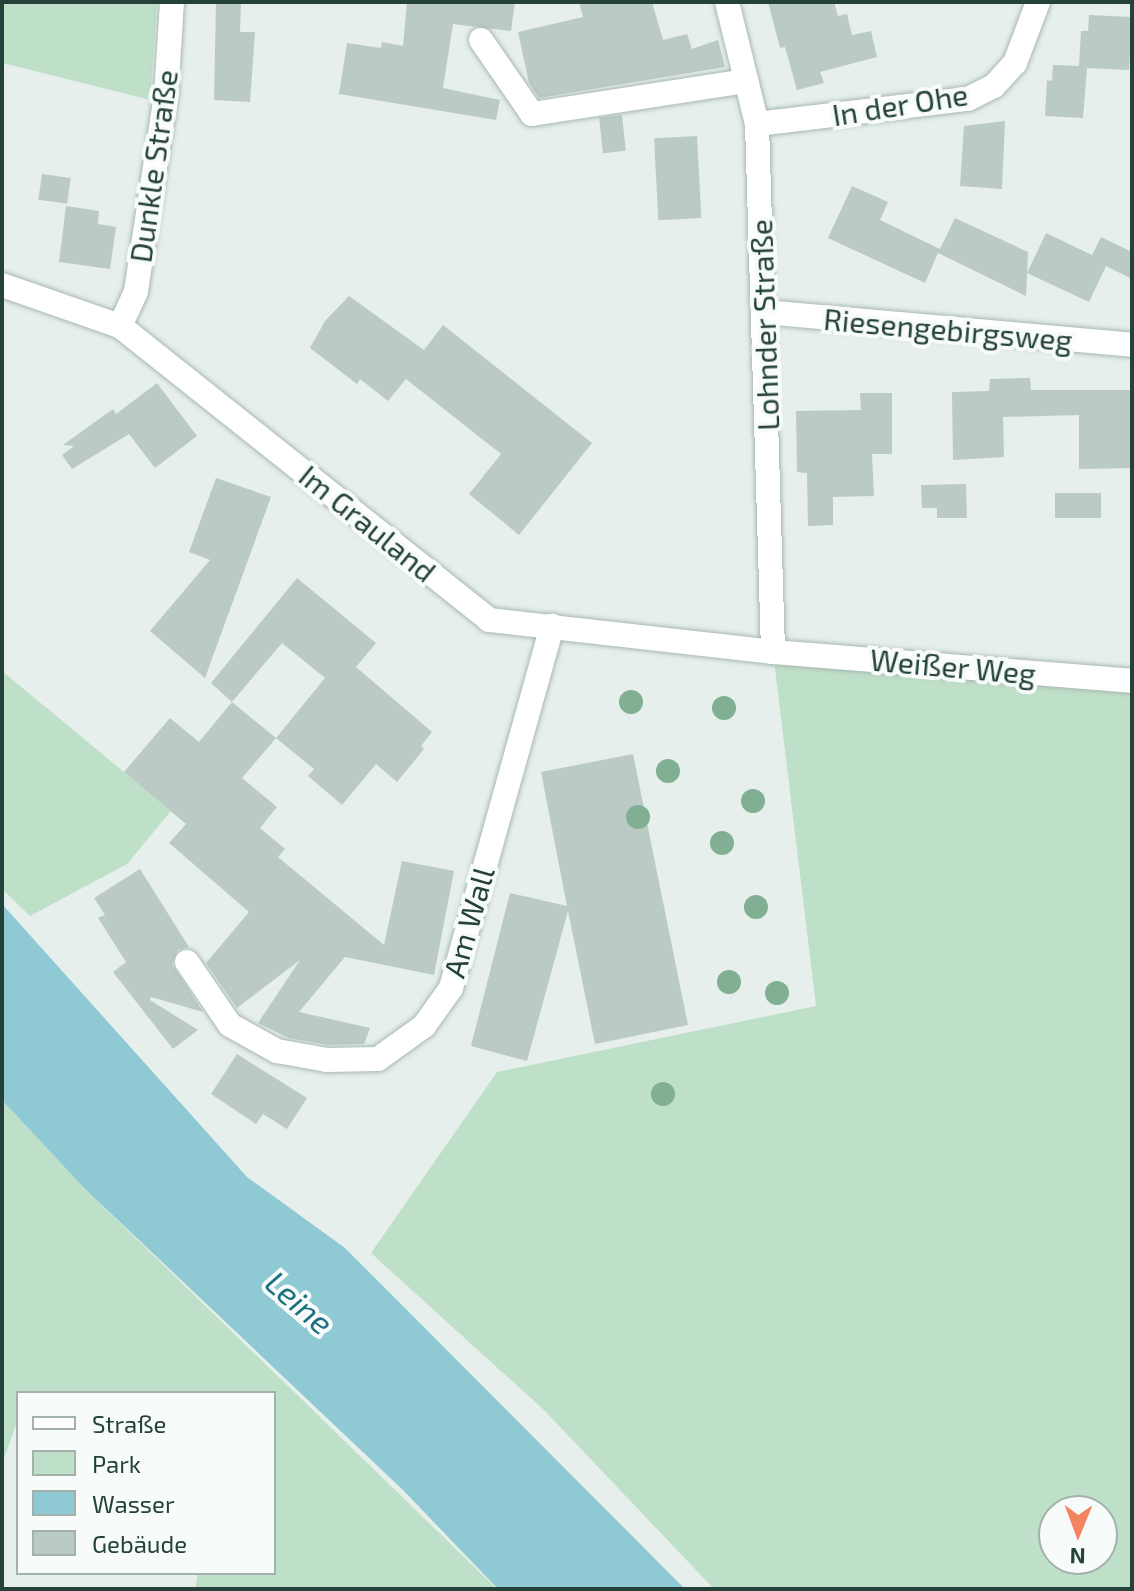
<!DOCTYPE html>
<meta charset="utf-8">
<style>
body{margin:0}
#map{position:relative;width:1134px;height:1591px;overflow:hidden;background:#e6efeb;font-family:"Exo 2",sans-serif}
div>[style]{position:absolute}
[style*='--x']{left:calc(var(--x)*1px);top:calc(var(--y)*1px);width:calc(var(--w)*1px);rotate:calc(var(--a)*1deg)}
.green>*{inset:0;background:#bfe0c8}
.water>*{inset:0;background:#8ec9d4}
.building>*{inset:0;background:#bbcac4;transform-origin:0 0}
.roads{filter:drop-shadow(0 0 2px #a8b8b2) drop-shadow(0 0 2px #a8b8b2)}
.minor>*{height:24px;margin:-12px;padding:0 12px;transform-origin:12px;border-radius:12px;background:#fff}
.trees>*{width:24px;height:24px;margin:-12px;border-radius:50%;background:#80af93}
span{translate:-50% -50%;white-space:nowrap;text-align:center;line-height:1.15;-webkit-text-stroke:8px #f7fbf9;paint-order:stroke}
.street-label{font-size:30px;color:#24423a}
.water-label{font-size:32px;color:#1c6f80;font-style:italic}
.frame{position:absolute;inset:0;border:4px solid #24423a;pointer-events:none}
.legend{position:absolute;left:16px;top:1391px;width:260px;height:184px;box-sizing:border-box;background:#f7fbf9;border:2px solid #a3b1ad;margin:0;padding:10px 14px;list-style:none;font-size:24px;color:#24423a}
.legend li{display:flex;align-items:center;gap:16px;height:40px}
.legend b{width:40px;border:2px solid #a3b1ad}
.north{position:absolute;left:1038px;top:1495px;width:80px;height:80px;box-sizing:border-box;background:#f7fbf9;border:2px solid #a3b1ad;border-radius:50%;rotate:181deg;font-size:22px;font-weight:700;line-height:32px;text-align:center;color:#24423a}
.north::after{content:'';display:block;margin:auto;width:28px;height:36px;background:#f4845f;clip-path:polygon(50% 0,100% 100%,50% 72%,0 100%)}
</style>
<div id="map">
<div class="green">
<i style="clip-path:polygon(2px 2px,157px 2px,150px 100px,2px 63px)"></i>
<i style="clip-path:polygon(evenodd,773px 652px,1132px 681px,1132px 1589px,714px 1589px,544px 1410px,371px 1253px,497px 1072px,816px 1006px,773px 652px,1054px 1511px,1102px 1511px,1102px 1559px,1054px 1559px,1054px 1511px)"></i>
<i style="clip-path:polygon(2px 671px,171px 811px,127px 864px,30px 916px,2px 889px)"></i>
<i style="clip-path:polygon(2px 1100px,85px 1189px,497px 1589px,195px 1589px,198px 1573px,274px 1573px,274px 1393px,18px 1393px,18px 1419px,2px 1464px)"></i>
</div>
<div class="water">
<i style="clip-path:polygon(2px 904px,247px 1177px,345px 1248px,685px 1589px,498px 1589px,403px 1490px,85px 1189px,2px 1100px)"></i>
</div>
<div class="building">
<i style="clip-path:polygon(216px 2px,241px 2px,240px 32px,255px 32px,250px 102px,214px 100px)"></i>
<i style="clip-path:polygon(407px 2px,515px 2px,511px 31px,453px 24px,443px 88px,500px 100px,496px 120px,339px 94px,347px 43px,381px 48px,382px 42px,403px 46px)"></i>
<i style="clip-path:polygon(579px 2px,652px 2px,663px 40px,687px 34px,692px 49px,718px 40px,725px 67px,539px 98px,529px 83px,518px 32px,583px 17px)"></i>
<i style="clip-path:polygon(768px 2px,834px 2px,838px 16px,847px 14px,852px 35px,871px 31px,877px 57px,820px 72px,824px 83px,797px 90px,785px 47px,780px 48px)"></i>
<i style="clip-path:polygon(1089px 15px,1132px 17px,1129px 70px,1087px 68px,1083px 118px,1045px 116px,1047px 80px,1052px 81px,1053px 65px,1079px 66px,1081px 31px,1088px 31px)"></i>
<i style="left:622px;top:115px;width:36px;height:23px;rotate:84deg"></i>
<i style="clip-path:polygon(1005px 121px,1002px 189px,960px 186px,964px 126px)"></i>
<i style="left:697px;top:136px;width:82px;height:43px;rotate:87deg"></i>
<i style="left:42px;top:174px;width:29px;height:26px;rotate:8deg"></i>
<i style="clip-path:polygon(852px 186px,888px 202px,880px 220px,940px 249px,955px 218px,1028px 252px,1027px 273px,1046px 233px,1092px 255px,1101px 237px,1132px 252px,1132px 279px,1106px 266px,1089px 302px,1027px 273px,1026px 296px,938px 253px,925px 283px,828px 238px)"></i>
<i style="clip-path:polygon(66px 206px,99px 211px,98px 224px,116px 227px,110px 269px,59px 262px)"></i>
<i style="clip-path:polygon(349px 296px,424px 350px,443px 325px,592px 443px,519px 535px,469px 494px,501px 454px,406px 379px,388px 401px,360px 379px,357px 384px,310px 348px,325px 321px)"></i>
<i style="clip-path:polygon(1030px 378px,1031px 390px,1132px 390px,1132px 468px,1079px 469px,1079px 415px,1003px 417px,1004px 457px,953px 460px,952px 392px,989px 391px,990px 379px)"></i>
<i style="clip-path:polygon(157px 383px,197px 436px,155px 468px,129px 434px,72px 469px,62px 455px,74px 446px,63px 445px,113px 409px,116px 414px)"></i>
<i style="clip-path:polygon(860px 393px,892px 393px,892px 454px,872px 454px,874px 496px,833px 497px,833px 525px,808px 526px,807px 473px,797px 472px,796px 411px,861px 410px)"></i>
<i style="clip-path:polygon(216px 478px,271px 497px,205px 678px,150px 631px,210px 560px,189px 552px)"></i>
<i style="clip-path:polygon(966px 484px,967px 518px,937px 518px,937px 508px,922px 508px,921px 485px)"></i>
<i style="left:1101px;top:493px;width:25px;height:46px;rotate:90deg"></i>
<i style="clip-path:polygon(297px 578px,376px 643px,356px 667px,432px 732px,421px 746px,424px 749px,397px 782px,376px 764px,342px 805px,308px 776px,314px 769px,276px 738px,325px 678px,282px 643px,232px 702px,211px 683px)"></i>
<i style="clip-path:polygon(232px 702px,276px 738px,242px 778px,277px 807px,260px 828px,285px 849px,278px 857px,384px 945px,402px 861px,454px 871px,434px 975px,345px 957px,299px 1012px,370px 1028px,364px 1044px,328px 1045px,289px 1038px,258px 1023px,300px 960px,237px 1008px,206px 963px,249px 912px,169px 843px,186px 824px,124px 772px,170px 718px,199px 742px)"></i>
<i style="clip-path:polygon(633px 754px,688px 1025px,595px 1044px,568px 911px,527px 1061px,471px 1046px,510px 893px,567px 906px,541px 772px)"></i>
<i style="clip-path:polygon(140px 869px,189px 947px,178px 950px,172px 964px,203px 1012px,151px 997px,150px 1000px,198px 1030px,173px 1049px,113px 972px,126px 962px,98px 918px,105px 915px,94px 898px)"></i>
<i style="clip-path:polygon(237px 1054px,307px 1098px,287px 1129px,263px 1114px,256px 1124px,211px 1094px)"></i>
</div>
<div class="roads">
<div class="minor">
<i style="--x:727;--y:2;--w:126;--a:76.2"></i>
<i style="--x:757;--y:124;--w:528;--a:88.26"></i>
<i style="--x:481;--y:40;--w:90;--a:55.4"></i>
<i style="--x:532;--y:114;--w:217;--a:-8.8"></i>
<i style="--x:757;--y:124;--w:212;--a:-6.8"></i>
<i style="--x:968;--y:99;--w:29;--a:-27"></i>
<i style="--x:994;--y:86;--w:31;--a:-48"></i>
<i style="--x:1015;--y:63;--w:65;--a:-69.3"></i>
<i style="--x:2;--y:285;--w:125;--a:19.2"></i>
<i style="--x:120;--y:326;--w:472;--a:38.5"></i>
<i style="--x:489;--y:620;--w:286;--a:6.4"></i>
<i style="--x:773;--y:652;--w:360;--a:4.6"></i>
<i style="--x:765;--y:312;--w:368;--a:5.1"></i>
<i style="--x:120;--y:326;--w:38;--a:-65"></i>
<i style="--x:136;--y:291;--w:198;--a:-81.3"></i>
<i style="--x:166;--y:95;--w:93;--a:-86.3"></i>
<i style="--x:187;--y:962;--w:76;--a:55.7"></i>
<i style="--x:230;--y:1025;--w:54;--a:29"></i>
<i style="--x:277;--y:1051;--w:51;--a:10.2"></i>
<i style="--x:327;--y:1060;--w:51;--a:-1.1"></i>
<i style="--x:378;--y:1059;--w:57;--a:-35.7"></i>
<i style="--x:424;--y:1026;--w:47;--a:-54.6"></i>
<i style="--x:451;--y:988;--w:376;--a:-74.4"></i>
</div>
</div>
<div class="trees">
<i style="left:631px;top:702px"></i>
<i style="left:724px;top:708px"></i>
<i style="left:668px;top:771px"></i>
<i style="left:753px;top:801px"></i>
<i style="left:638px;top:817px"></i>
<i style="left:722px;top:843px"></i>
<i style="left:756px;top:907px"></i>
<i style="left:729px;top:982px"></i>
<i style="left:777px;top:993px"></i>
<i style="left:663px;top:1094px"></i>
</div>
<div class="street-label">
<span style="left:900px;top:104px;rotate:-9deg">In der Ohe</span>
<span style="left:153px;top:166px;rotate:-82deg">Dunkle Straße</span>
<span style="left:764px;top:325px;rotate:-92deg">Lohnder Straße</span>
<span style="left:948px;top:329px;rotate:5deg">Riesengebirgsweg</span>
<span style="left:368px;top:523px;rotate:39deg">Im Grauland</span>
<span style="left:953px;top:666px;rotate:5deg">Weißer Weg</span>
<span style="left:468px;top:922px;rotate:-74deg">Am Wall</span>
</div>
<div class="water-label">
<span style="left:300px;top:1302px;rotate:41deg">Leine</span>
</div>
<div class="frame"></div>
<ul class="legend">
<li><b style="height:10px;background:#fff"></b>Straße</li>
<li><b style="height:22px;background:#bfe0c8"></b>Park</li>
<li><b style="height:22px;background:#8ec9d4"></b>Wasser</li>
<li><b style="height:22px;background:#bbcac4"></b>Gebäude</li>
</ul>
<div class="north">N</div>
</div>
